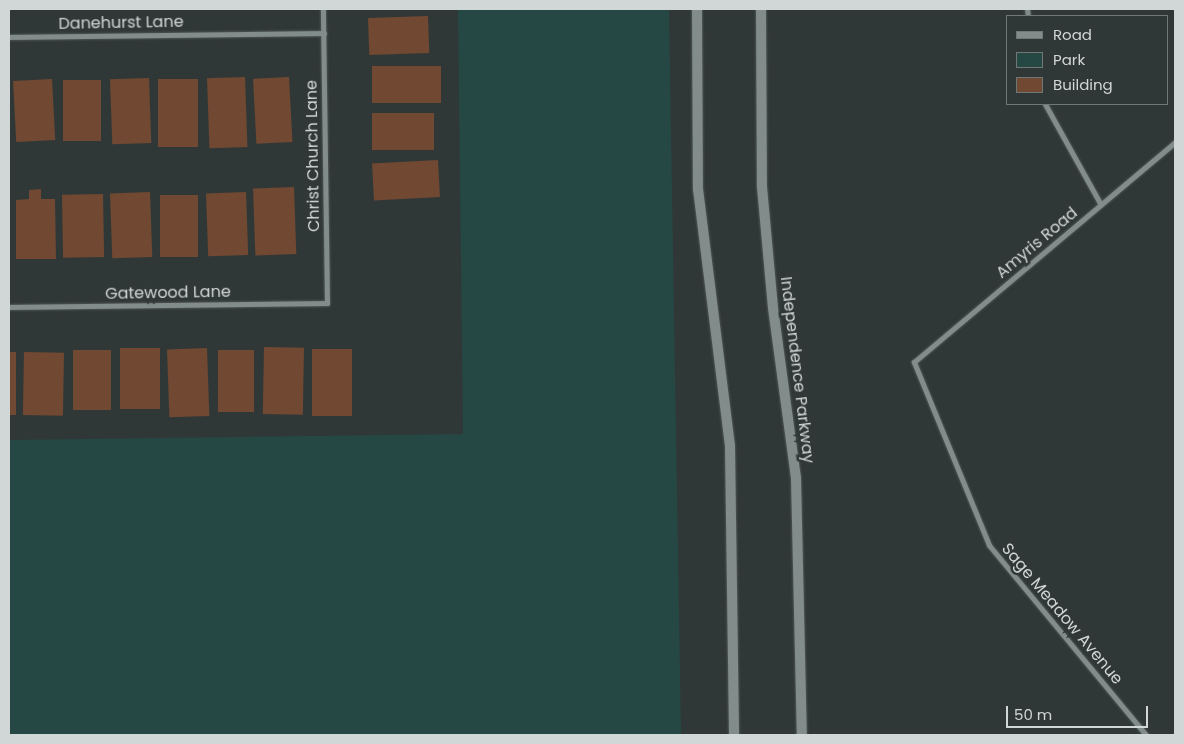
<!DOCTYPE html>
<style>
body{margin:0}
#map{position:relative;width:1184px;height:744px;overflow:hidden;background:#303837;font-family:Poppins,sans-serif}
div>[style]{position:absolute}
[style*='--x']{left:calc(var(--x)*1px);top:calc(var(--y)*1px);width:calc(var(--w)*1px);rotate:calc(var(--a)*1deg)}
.green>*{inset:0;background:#254845}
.building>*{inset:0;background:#714832;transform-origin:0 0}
.roads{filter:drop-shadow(0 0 1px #4f5756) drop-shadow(0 0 1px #4f5756)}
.minor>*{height:5px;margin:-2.5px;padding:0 2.5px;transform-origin:2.5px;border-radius:2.5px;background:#828c8a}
.secondary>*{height:10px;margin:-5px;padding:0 5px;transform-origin:5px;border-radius:5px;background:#828c8a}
span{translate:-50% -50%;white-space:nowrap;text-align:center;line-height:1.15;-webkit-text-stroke:5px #303837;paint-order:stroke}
.street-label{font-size:16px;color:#d1d6d6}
.frame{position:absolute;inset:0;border:10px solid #d1d6d6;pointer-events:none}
.legend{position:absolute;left:1006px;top:15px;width:162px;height:90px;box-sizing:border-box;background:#303837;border:1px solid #707777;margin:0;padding:6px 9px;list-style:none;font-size:15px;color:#d1d6d6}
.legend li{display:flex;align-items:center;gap:10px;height:25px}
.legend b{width:25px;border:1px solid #707777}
.scale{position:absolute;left:1006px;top:706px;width:142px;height:22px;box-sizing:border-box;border:2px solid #d1d6d6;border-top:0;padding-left:6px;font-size:15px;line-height:18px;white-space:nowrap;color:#d1d6d6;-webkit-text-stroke:4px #303837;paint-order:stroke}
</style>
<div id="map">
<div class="green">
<i style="clip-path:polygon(458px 9px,669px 9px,681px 735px,9px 735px,9px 440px,463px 434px)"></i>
</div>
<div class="building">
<i style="left:428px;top:16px;width:37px;height:60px;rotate:88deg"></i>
<i style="left:372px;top:66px;width:69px;height:37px"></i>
<i style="left:245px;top:77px;width:70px;height:38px;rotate:88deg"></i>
<i style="left:289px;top:77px;width:65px;height:36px;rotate:87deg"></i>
<i style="left:149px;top:78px;width:65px;height:39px;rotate:88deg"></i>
<i style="left:52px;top:79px;width:61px;height:39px;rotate:87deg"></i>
<i style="left:158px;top:79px;width:40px;height:68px"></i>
<i style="left:63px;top:80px;width:38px;height:61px"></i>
<i style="left:434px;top:113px;width:37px;height:62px;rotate:90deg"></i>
<i style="left:438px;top:160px;width:37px;height:66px;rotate:87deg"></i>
<i style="left:294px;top:187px;width:67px;height:41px;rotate:88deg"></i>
<i style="clip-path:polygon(41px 189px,41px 199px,55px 199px,56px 259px,16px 259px,16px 200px,29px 199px,29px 190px)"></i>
<i style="left:150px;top:192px;width:65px;height:40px;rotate:88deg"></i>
<i style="left:246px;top:192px;width:63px;height:40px;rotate:88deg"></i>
<i style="left:103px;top:194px;width:63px;height:41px;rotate:89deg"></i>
<i style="left:160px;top:195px;width:38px;height:62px"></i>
<i style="left:264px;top:347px;width:40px;height:67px;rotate:1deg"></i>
<i style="left:120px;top:348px;width:40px;height:61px"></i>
<i style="left:207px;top:348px;width:68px;height:40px;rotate:88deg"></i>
<i style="left:312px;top:349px;width:40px;height:67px"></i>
<i style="left:73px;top:350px;width:38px;height:60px"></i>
<i style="left:218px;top:350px;width:36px;height:62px"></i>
<i style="left:9px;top:352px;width:7px;height:63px"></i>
<i style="left:24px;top:352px;width:40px;height:63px;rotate:1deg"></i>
</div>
<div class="roads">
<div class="minor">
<i style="--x:1027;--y:9;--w:7;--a:82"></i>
<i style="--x:9;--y:37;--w:315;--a:-0.7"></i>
<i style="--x:1045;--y:104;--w:115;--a:61"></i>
<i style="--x:9;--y:307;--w:318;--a:-0.7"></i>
<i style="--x:327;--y:303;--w:294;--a:-90.8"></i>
<i style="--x:1146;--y:735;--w:246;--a:-129.6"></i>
<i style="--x:989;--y:545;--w:198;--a:-112.3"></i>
<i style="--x:914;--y:362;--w:341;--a:-40.1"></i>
</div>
<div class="secondary">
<i style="--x:697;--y:9;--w:180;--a:89.7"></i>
<i style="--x:698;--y:189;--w:259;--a:82.9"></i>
<i style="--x:730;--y:446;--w:289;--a:89.2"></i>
<i style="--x:761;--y:9;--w:178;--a:89.7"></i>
<i style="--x:762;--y:187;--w:121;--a:84.8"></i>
<i style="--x:773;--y:308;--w:172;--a:82.3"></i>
<i style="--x:796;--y:478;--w:257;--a:88.7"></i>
</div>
</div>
<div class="street-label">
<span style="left:121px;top:23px;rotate:-1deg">Danehurst Lane</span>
<span style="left:313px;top:156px;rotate:-91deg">Christ Church Lane</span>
<span style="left:1037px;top:243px;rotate:-40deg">Amyris Road</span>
<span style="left:168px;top:293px;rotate:-1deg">Gatewood Lane</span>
<span style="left:797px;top:370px;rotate:83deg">Independence Parkway</span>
<span style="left:1062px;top:614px;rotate:50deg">Sage Meadow Avenue</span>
</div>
<div class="frame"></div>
<ul class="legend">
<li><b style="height:6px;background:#828c8a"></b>Road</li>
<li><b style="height:14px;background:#254845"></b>Park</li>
<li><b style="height:14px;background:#714832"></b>Building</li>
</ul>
<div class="scale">50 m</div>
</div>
